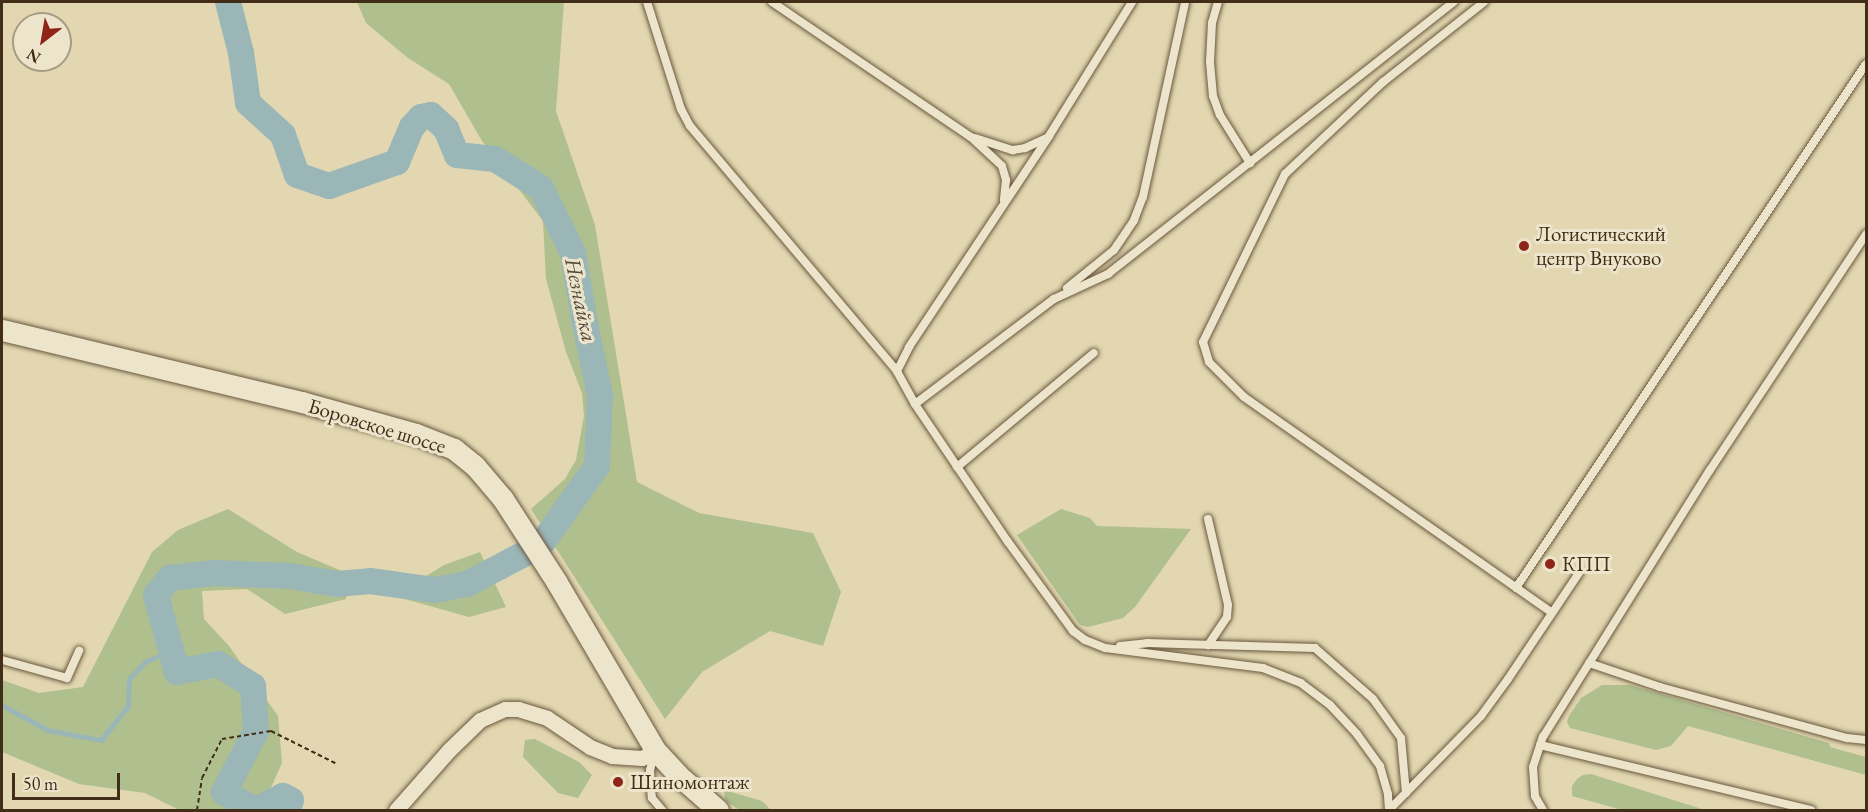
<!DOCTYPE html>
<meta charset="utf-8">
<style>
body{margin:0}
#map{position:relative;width:1868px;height:812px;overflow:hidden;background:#e2d7b0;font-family:"EB Garamond",serif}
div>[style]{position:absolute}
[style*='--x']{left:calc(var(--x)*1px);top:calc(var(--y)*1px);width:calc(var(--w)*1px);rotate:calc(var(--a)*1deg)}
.green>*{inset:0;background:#afbf8e}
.stream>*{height:4.5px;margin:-2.25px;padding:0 2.25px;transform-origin:2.25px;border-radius:2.25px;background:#9bb6b7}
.river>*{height:26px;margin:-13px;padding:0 13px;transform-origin:13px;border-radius:13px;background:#9bb6b7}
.path>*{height:2px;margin-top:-1px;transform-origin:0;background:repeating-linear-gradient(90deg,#422d19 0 4.5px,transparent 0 7.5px)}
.roads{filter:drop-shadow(0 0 2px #6a583f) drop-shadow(0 0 2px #6a583f)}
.lane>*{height:8px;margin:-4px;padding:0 4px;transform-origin:4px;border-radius:4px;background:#ece5cc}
.street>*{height:15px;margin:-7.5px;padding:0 7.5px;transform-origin:7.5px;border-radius:7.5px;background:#ece5cc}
.secondary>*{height:21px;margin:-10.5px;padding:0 10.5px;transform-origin:10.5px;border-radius:10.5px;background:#ece5cc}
.dots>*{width:16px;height:16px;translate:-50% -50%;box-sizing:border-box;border:3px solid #ece5cc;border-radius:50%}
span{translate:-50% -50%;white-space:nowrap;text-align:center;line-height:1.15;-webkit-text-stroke:6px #ece5cc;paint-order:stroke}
.poi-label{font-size:21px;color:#422d19}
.left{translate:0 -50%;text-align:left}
.street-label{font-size:21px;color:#422d19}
.water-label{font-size:22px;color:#544839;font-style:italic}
.frame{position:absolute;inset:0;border:3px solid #422d19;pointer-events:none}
.north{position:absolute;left:12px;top:12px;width:60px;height:60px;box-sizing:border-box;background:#ece5cc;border:2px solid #a89b84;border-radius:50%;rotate:211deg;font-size:16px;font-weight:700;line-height:24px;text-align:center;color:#422d19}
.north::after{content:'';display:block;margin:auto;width:21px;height:27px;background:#8f2418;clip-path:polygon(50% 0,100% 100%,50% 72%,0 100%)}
.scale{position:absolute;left:12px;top:773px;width:108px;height:27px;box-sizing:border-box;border:3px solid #422d19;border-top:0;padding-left:8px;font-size:18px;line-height:21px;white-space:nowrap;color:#422d19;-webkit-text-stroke:4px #ece5cc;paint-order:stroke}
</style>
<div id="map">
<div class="green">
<i style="clip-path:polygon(357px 2px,564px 2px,556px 111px,595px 225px,637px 482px,699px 513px,813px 533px,841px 592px,823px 646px,770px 631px,702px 672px,665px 719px,531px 509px,565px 479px,576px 460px,584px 416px,582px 393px,566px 352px,546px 279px,543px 221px,482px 141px,449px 84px,408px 58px,366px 23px)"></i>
<i style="clip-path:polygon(228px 509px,297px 552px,349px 574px,346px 599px,285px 614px,247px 589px,202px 591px,204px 619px,229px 646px,278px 716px,282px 763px,261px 810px,179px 810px,145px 793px,79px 784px,2px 752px,2px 680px,39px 693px,83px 687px,152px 552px,178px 530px)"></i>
<i style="clip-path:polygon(1061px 509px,1090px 518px,1097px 526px,1191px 529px,1135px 607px,1123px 618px,1088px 627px,1080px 625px,1017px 535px)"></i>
<i style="clip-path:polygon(480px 552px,506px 607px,469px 617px,394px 596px,444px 565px)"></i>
<i style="clip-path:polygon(1602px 685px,1630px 685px,1829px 743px,1830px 747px,1866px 757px,1866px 775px,1688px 726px,1671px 746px,1656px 750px,1570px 728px,1567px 722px,1569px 716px,1581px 698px)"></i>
<i style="clip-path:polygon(535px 739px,579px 762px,592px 775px,578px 798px,558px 793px,523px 757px,525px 740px)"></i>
<i style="clip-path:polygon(1591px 774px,1705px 810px,1622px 810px,1572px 796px,1572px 786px,1577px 779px,1583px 775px)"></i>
<i style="clip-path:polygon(724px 790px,762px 801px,771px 810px,739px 810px,725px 800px)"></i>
</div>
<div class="stream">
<i style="--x:2;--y:705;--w:52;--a:28.5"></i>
<i style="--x:48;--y:730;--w:54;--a:10.7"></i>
<i style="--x:101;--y:740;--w:43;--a:-51.5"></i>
<i style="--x:128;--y:706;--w:27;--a:-88"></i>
<i style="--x:129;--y:679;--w:23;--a:-47"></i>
<i style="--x:145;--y:662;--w:27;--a:-24"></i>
</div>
<div class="river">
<i style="--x:228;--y:2;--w:53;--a:75.7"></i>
<i style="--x:241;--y:53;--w:50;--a:82"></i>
<i style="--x:248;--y:103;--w:47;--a:42.4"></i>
<i style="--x:283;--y:135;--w:42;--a:70.7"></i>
<i style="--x:297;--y:175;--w:34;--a:19"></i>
<i style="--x:329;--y:186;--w:72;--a:-19.4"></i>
<i style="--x:397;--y:162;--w:38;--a:-67"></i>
<i style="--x:412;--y:127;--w:13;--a:-48"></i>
<i style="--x:421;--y:117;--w:10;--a:-11"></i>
<i style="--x:431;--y:115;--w:21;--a:43"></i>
<i style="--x:446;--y:129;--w:28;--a:67"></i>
<i style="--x:457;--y:155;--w:38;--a:6"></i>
<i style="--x:495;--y:159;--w:54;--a:32.2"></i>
<i style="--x:541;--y:188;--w:72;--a:63.8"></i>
<i style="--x:573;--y:253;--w:72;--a:80.4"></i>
<i style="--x:585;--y:324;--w:73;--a:78.1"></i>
<i style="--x:600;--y:395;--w:71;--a:92.4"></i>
<i style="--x:597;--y:466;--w:93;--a:125.4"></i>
<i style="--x:288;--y:810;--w:10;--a:-73"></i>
<i style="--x:291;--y:800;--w:9;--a:-153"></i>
<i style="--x:283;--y:796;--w:30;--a:153"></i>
<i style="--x:256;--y:810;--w:37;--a:-151"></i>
<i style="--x:224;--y:792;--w:69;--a:-62.3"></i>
<i style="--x:256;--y:731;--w:45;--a:-93.8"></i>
<i style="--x:253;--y:686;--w:41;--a:-147.8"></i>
<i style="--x:218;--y:664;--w:42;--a:169"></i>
<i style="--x:177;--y:672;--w:80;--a:-105.3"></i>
<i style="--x:156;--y:595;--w:22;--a:-51"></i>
<i style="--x:170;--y:578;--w:43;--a:-6.6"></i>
<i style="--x:213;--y:573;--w:77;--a:2.2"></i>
<i style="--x:290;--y:576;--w:48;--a:9.7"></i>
<i style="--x:337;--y:584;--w:33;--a:-5"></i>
<i style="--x:370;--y:581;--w:66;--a:7.9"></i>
<i style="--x:435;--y:590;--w:33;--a:-11"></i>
<i style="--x:467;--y:584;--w:64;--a:-27.8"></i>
</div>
<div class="path">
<i style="--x:197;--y:810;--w:32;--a:-81"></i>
<i style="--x:202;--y:778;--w:44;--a:-62.9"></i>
<i style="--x:222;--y:739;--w:50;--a:-9.3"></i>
<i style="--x:271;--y:731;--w:72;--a:26.6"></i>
</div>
<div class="roads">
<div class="lane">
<i style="--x:647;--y:2;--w:112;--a:72.4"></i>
<i style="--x:681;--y:109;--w:19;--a:62"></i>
<i style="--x:690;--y:126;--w:321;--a:49.8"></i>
<i style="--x:772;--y:2;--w:240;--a:34.2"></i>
<i style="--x:971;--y:137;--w:42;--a:43.1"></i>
<i style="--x:1002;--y:166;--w:15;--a:74"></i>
<i style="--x:1006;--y:180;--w:20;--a:96"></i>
<i style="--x:1218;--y:2;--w:22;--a:106"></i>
<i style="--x:1212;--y:23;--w:39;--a:93"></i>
<i style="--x:1210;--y:62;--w:34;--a:85"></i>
<i style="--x:1213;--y:96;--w:20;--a:70"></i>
<i style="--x:1220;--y:115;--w:57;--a:58"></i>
<i style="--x:1484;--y:2;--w:129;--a:141.6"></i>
<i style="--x:1383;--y:82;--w:134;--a:136.8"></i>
<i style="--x:1285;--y:174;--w:187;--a:116"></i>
<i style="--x:1203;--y:342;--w:21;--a:73"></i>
<i style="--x:1209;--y:362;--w:49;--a:45"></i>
<i style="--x:1244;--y:397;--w:376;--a:35"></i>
<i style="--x:975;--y:138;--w:40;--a:18"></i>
<i style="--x:1013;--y:150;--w:12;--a:-9"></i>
<i style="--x:1025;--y:148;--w:23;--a:-25"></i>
<i style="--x:1067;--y:288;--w:60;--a:-39"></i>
<i style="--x:1114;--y:250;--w:36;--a:-56"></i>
<i style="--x:1134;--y:220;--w:25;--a:-69"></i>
<i style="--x:1143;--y:197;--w:199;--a:-77.8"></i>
<i style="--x:915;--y:404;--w:38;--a:-119"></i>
<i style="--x:897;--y:371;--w:27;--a:-63"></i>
<i style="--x:909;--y:347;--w:253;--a:-56.4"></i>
<i style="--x:1049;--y:136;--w:158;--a:-58.2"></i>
<i style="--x:957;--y:467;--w:178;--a:-39.8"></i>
<i style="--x:1208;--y:519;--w:88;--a:76.9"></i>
<i style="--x:1228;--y:605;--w:12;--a:95"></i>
<i style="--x:1227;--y:617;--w:34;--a:124"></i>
<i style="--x:1516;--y:588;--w:630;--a:-56.26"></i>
<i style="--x:1120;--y:646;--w:27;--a:-6"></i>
<i style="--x:1147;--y:643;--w:168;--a:1.7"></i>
<i style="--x:1315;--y:648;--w:77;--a:41.3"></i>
<i style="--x:1373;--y:699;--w:48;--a:54.3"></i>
<i style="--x:1401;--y:738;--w:55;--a:84.8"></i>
<i style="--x:2;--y:660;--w:67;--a:15.5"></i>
<i style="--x:67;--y:678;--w:30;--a:-66"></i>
<i style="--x:1589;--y:663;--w:75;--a:18.7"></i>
<i style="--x:1660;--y:687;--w:194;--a:15.3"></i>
<i style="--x:1847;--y:738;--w:19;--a:6"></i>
<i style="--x:1540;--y:745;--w:279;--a:13.5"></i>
<i style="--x:654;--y:753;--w:17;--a:103"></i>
<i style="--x:650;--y:770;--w:19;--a:87"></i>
<i style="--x:651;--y:789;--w:9;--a:84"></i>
<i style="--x:652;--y:798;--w:16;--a:50"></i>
<i style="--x:1389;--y:810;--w:16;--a:-94"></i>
<i style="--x:1388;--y:794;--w:29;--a:-106"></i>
<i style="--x:1380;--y:766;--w:39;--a:-126"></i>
<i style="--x:1357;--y:734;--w:40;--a:-133"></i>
<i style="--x:1330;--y:705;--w:36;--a:-143"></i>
<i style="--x:1301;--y:683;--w:41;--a:-158.5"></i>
<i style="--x:1263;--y:668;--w:159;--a:-172.8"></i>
<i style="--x:1105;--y:648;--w:22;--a:-158"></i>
<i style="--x:1085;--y:640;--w:15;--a:-143"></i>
<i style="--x:1073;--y:631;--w:110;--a:-126.1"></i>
<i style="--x:1008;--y:542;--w:166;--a:-124"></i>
<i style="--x:915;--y:404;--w:174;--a:-37.1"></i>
<i style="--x:1054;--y:299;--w:60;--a:-24.8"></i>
<i style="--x:1108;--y:274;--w:440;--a:-38.2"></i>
<i style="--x:1389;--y:810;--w:132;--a:-45.6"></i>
<i style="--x:1481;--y:716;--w:46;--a:-53.9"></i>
<i style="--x:1508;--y:679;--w:128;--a:-56.2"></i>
<i style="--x:1543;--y:810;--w:16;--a:-120"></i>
<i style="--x:1535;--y:796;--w:29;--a:-94"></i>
<i style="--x:1533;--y:767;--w:32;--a:-72"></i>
<i style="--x:1543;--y:737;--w:315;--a:-58"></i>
<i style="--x:1710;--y:470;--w:283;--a:-56.5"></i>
</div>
<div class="street">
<i style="--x:396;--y:810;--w:80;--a:-48.5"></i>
<i style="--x:449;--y:750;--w:43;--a:-44.1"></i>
<i style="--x:480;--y:720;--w:27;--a:-24"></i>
<i style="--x:505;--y:709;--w:13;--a:0"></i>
<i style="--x:518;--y:709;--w:30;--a:17"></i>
<i style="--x:547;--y:718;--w:52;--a:34"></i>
<i style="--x:590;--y:747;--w:24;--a:22"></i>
<i style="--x:612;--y:756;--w:30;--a:4"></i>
<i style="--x:642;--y:758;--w:15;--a:-32"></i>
</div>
<div class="secondary">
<i style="--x:2;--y:330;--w:309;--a:13.5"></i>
<i style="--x:302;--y:402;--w:118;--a:15.7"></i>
<i style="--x:416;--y:434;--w:41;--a:21.5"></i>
<i style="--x:454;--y:449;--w:27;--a:39"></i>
<i style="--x:475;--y:466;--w:43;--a:49.7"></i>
<i style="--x:503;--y:499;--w:98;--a:57.1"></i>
<i style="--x:556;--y:581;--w:196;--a:59.6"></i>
<i style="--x:655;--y:750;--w:34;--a:47"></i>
<i style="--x:678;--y:775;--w:53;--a:41.2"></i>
</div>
</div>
<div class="dots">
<i style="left:1524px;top:246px;background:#8f2418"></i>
<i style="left:1550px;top:564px;background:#8f2418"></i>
<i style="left:618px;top:782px;background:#8f2418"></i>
</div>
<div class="poi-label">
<span class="left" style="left:1536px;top:246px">Логистический<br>центр Внуково</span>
<span class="left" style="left:1562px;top:564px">КПП</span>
<span class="left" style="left:630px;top:782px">Шиномонтаж</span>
</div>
<div class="street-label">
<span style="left:377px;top:426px;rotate:17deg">Боровское шоссе</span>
</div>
<div class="water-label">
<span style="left:581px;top:300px;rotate:78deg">Незнайка</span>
</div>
<div class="frame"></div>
<div class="north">N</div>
<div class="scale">50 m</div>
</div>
